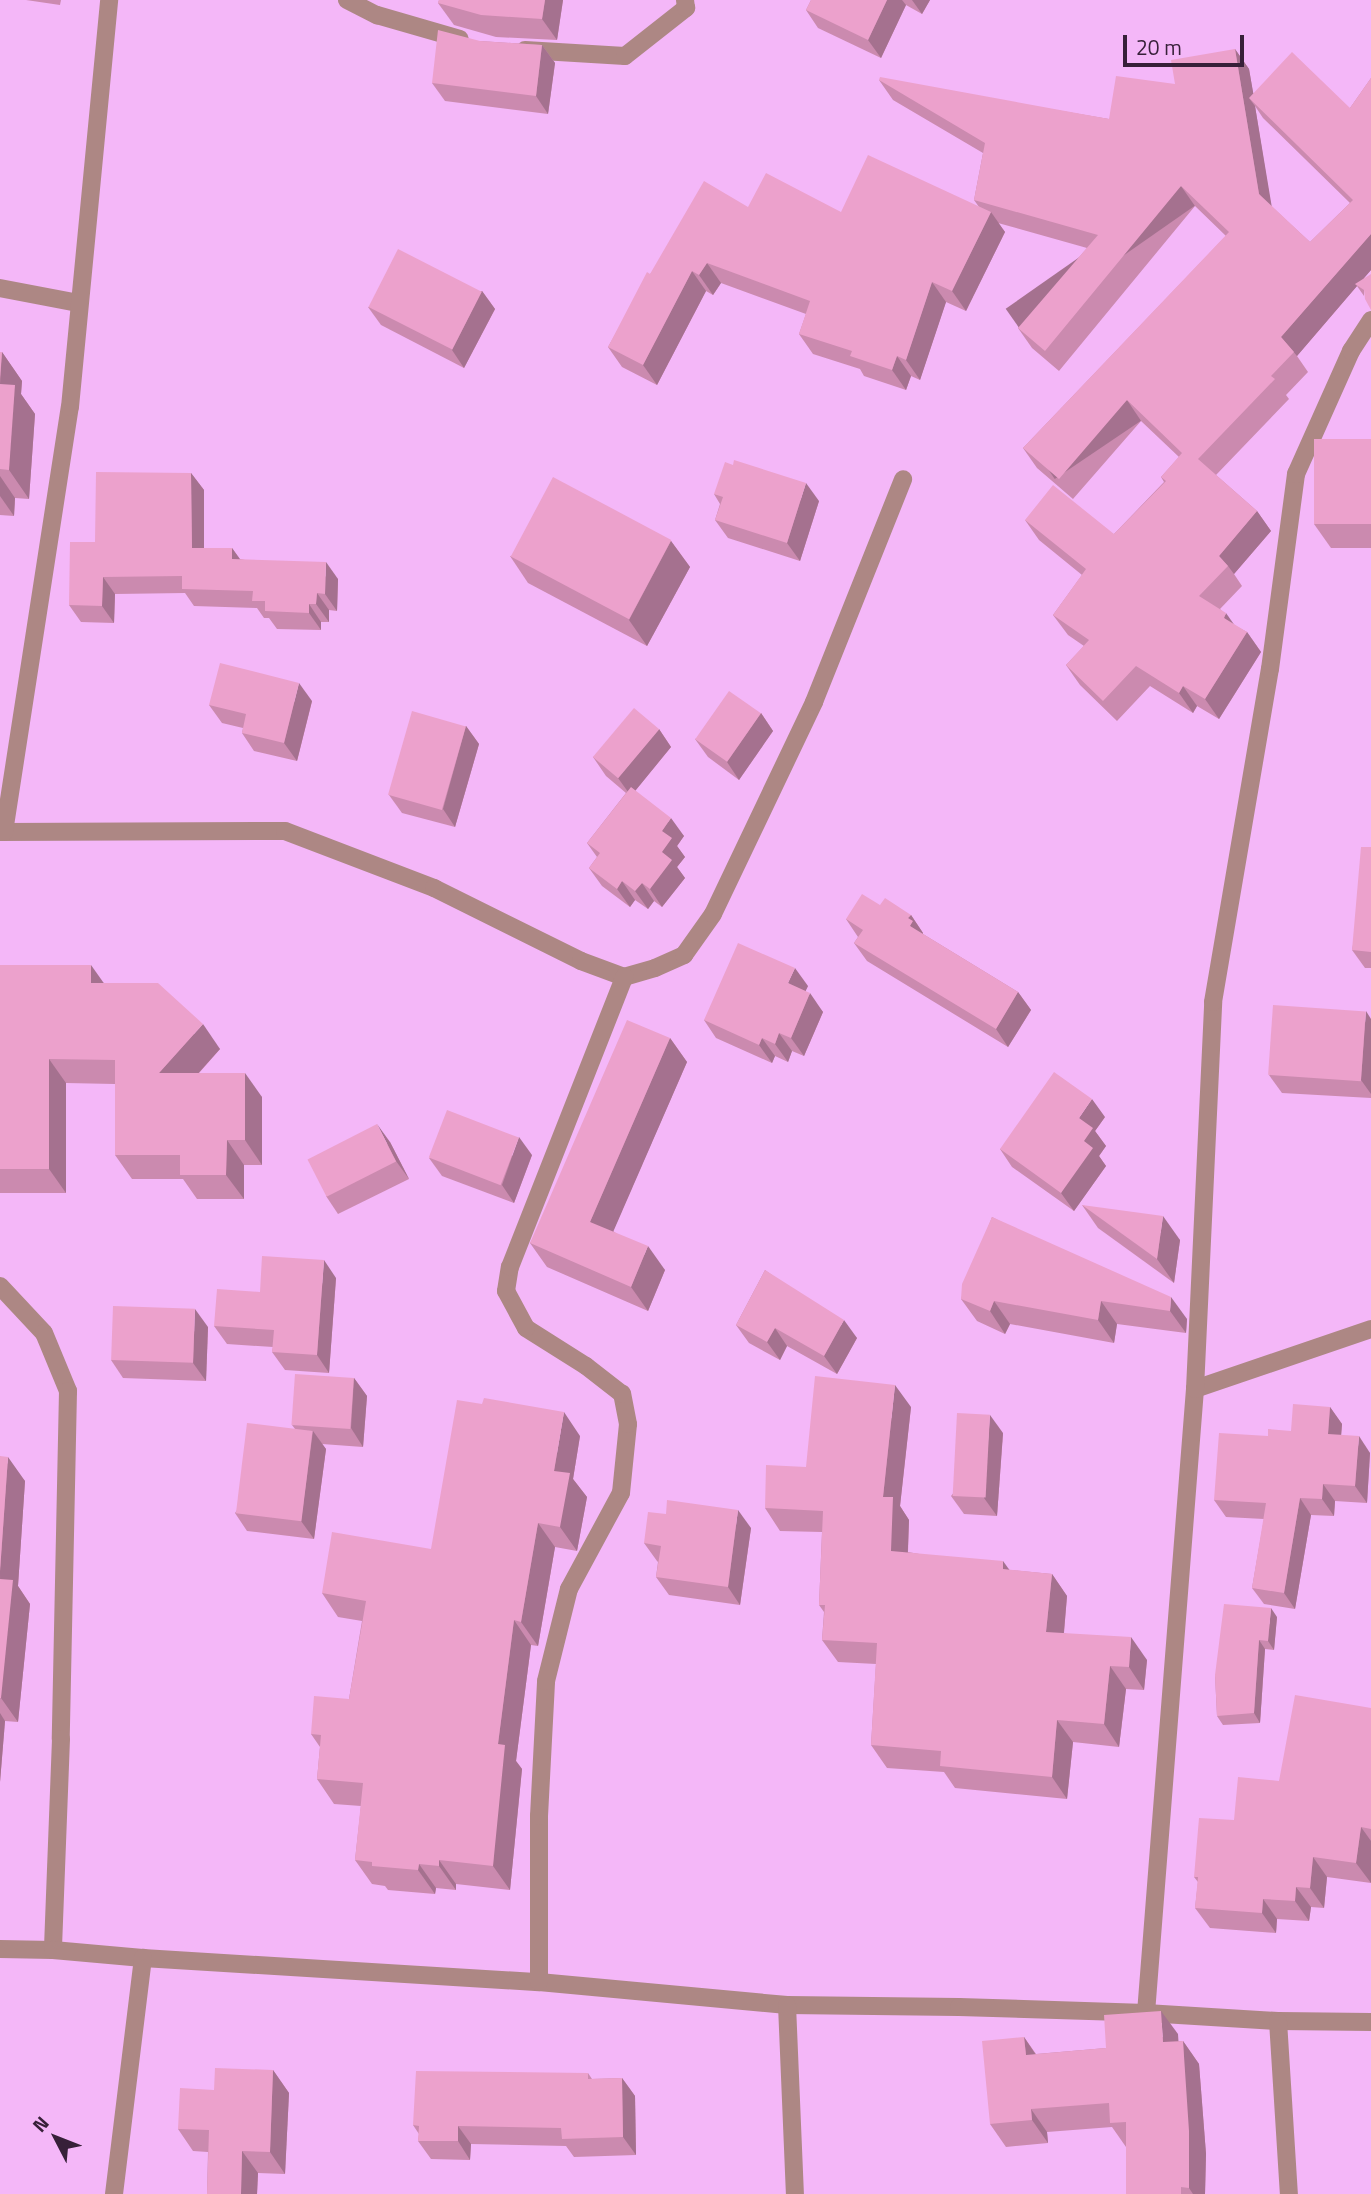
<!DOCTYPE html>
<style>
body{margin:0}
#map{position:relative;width:1371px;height:2194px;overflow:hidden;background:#f4b7f8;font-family:"Titillium Web",sans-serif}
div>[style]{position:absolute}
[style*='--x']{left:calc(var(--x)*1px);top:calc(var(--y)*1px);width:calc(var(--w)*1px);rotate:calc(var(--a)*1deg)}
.minor>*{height:18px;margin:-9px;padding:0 9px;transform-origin:9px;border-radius:9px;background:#ad8784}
.wall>*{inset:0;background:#cb8aaf}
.shaded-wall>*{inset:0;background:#a5718f;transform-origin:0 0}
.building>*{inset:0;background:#eca1cc;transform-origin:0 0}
span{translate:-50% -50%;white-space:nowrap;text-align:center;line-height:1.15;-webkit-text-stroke:6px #f4b7f8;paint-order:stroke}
.north{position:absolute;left:21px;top:2103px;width:70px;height:70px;-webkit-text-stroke:5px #f4b7f8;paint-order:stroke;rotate:312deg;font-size:19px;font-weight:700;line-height:28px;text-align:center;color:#372039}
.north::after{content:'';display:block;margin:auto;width:24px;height:32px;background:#372039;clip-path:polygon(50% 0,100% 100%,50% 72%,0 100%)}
.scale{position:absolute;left:1123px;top:35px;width:121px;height:32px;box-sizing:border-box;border:4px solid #372039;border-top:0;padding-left:9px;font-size:21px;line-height:24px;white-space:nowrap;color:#372039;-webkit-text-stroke:5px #f4b7f8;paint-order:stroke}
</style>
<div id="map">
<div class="minor">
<i style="--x:347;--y:0;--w:34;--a:27"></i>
<i style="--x:377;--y:15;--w:86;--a:16.1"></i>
<i style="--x:525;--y:50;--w:100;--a:3.4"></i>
<i style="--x:625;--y:56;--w:78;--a:-38.2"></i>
<i style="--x:686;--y:8;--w:8;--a:-97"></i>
<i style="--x:0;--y:288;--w:79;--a:10.9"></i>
<i style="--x:0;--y:832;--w:285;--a:-0.2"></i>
<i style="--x:285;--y:831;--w:160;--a:20.9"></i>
<i style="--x:434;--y:888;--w:164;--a:26.4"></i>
<i style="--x:581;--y:961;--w:46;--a:20.4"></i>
<i style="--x:624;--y:977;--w:32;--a:-16"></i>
<i style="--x:655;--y:968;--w:32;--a:-24"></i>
<i style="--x:684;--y:955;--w:50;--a:-54.7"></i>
<i style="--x:713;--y:914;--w:235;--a:-64.5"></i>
<i style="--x:814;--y:702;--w:240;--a:-68.2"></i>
<i style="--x:4;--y:832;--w:430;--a:-81.2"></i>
<i style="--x:70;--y:407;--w:409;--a:-84.5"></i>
<i style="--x:0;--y:1286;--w:64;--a:46.9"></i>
<i style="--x:44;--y:1333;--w:63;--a:67.5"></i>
<i style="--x:68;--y:1391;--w:348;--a:91.2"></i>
<i style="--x:61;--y:1739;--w:211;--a:92.2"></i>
<i style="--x:1195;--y:1389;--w:186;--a:-18.8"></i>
<i style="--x:0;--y:1949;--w:53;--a:1.1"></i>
<i style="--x:53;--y:1950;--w:90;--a:5.1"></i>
<i style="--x:143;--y:1958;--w:397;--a:3.5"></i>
<i style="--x:539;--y:1982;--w:249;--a:5.3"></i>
<i style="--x:787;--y:2005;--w:172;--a:0.7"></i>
<i style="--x:959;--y:2007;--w:187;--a:1.8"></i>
<i style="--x:1146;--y:2013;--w:132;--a:3.5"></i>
<i style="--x:1278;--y:2021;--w:93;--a:0.6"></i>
<i style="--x:539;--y:1982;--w:166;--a:-90"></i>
<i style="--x:539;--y:1816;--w:135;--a:-87"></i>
<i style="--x:546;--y:1681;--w:95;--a:-76"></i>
<i style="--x:569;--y:1589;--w:109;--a:-61.6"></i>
<i style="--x:621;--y:1493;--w:69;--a:-84.2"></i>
<i style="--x:628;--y:1424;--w:31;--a:-101"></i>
<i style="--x:622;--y:1394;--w:46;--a:-142.1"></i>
<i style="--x:586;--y:1366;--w:71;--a:-147.7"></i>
<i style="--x:526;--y:1328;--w:42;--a:-118.4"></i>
<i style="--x:506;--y:1291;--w:24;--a:-81"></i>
<i style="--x:510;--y:1267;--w:312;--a:-68.5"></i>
<i style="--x:787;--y:2005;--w:189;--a:87.6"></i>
<i style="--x:1146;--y:2013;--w:626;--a:-85.51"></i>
<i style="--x:1195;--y:1389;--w:387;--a:-87.3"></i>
<i style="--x:1213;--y:1002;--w:338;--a:-80.3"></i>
<i style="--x:1270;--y:669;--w:197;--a:-82.4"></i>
<i style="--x:1296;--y:474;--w:135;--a:-65.9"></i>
<i style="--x:1351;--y:351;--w:37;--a:-57"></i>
<i style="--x:1278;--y:2021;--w:173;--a:86.4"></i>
<i style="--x:114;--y:2194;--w:238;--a:-83"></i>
</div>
<div class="wall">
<i style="clip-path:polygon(26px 0,61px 0,60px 5px)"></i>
<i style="clip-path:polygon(439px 0,563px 0,557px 40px,496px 37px,454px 25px,438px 3px)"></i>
<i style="clip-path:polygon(811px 0,930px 0,922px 14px,906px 5px,881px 58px,818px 28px,806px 10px)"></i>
<i style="clip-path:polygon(480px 41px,542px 45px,555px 63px,548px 114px,445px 101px,432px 83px)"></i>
<i style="clip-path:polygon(evenodd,1235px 49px,1249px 69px,1253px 93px,1350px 108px,1371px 78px,1371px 270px,1364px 278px,1364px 296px,1357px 286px,1297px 356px,1308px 372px,1286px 395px,1289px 399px,1216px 475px,1257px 511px,1271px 531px,1234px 574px,1242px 586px,1220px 609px,1234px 625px,1247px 632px,1261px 652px,1219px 719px,1197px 706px,1193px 713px,1150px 686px,1117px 721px,1080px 685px,1066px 665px,1084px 646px,1068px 635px,1053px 615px,1082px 575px,1039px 540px,1025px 520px,1114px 534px,1164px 482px,1161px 477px,1179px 457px,1141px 421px,1073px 499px,1037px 468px,1023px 448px,1226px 236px,1195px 206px,1059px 371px,1032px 348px,1018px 328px,1087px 248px,998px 223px,1005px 232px,966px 311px,946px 302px,920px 380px,911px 376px,906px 390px,864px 376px,860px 369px,813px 354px,799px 334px,806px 314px,721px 283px,713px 295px,706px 291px,657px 385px,622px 367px,608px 347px,650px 274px,748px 207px,841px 212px,979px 207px,974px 200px,983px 153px,893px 100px,879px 80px,1109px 119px,1175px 84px,1235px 49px,1255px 106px,1263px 118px,1350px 203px,1310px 242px,1271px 206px,1255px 106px)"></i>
<i style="clip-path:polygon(482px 291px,495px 309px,464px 368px,381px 325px,368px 307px)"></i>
<i style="clip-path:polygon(0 352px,2px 352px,22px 381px,21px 394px,35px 414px,29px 499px,15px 498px,14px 516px,0 515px)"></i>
<i style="clip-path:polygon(1371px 439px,1371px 548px,1331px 548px,1314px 524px)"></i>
<i style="clip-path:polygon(191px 473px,204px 490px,204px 548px,232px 548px,240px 559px,338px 579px,337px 611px,329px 610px,329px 622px,321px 622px,321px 630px,277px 629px,269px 618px,264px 618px,257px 608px,194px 606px,185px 593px,115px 594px,114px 623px,81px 622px,69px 605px,95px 542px)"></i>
<i style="clip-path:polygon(714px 494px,819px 501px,800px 561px,728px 538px,715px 520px,720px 504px)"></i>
<i style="clip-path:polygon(671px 541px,690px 567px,647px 646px,528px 583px,510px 556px)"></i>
<i style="clip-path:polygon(312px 701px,297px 761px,254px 751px,242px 733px,243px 728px,222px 723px,209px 705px)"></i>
<i style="clip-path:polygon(761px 713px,773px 731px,739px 780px,708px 757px,695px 739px)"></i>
<i style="clip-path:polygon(466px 726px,479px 744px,455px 827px,402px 813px,389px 795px)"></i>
<i style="clip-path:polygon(659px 729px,671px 747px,635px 791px,684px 836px,677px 846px,685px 857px,677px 867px,685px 878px,662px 907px,654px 901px,648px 909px,635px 900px,630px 907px,602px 886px,589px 868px,597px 857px,587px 843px,626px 793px,606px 776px,593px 757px)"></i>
<i style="clip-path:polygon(1371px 847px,1371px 968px,1365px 968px,1352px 950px)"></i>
<i style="clip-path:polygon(911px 915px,923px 933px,923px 934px,1018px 992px,1031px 1010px,1008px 1047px,867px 961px,854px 943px,858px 937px,846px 919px)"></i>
<i style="clip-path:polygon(0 965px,104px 983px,220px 1049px,199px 1073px,262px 1097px,262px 1165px,244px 1165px,244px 1199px,197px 1199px,183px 1179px,132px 1179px,115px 1155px,115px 1084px,66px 1083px,66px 1193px,0 1193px)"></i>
<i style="clip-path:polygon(808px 986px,805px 991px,823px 1012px,804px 1056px,792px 1051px,788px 1062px,775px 1056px,772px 1063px,716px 1038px,704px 1020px)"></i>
<i style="clip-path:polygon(1371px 1019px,1371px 1098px,1282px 1093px,1269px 1075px)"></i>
<i style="clip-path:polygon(670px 1038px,687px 1062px,613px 1231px,665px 1270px,648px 1311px,547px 1267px,530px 1243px)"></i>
<i style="clip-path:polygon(1105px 1117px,1095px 1131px,1106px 1146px,1099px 1156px,1106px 1166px,1074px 1211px,1012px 1167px,1000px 1149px)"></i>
<i style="clip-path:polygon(390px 1142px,409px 1179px,338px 1214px,326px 1196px)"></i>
<i style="clip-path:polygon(532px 1155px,514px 1203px,442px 1176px,429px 1158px)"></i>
<i style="clip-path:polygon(1082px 1205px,1180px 1240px,1174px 1283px,1098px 1228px)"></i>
<i style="clip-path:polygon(992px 1217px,1187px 1319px,1186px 1333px,1117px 1324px,1114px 1343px,1010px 1324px,1005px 1334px,977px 1321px,961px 1299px)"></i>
<i style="clip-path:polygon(765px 1270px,857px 1338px,837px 1374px,787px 1346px,780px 1360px,749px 1343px,736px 1325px)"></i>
<i style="clip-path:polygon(336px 1278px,329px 1373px,285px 1370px,272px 1352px,273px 1347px,227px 1344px,214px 1326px)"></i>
<i style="clip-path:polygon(208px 1327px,206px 1381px,123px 1378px,111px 1360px)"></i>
<i style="clip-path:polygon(354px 1378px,367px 1396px,363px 1447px,322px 1444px,326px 1449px,314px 1539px,247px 1531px,235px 1513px,295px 1429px,292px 1425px)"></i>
<i style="clip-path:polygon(911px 1407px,900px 1506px,909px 1520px,908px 1552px,1010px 1570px,1052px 1574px,1067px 1596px,1064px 1633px,1147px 1660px,1144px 1690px,1126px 1689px,1119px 1747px,1073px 1742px,1067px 1799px,955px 1788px,944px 1772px,887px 1768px,871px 1745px,876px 1664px,838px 1662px,822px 1640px,824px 1612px,819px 1605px,822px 1532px,780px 1531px,765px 1508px,806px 1467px)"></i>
<i style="clip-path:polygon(1330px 1407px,1342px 1424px,1341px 1435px,1370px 1453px,1367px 1503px,1335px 1501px,1334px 1516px,1311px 1515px,1295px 1609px,1264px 1604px,1252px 1588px,1264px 1519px,1226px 1517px,1214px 1500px,1268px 1436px,1291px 1431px)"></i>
<i style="clip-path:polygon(1003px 1433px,997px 1516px,964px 1514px,951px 1496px)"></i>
<i style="clip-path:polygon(580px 1436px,573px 1479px,587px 1497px,577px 1551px,555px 1547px,538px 1646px,531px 1645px,516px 1761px,522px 1769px,510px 1890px,456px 1884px,456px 1890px,436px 1888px,435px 1894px,388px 1890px,385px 1886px,372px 1884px,355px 1860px,361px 1806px,334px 1804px,317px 1779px,320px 1747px,311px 1734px,349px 1699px,362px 1621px,338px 1617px,322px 1593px,431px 1549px)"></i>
<i style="clip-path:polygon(0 1456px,25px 1481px,18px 1586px,30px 1604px,18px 1722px,5px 1721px,0 1782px)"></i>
<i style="clip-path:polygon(666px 1514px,751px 1528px,740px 1605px,669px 1595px,656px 1577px,658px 1562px,657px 1561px,644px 1543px)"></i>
<i style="clip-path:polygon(1277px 1617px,1274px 1650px,1265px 1649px,1260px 1723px,1223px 1725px,1217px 1716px,1215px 1675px)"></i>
<i style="clip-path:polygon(1371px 1708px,1371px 1883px,1327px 1877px,1324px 1908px,1311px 1907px,1309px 1921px,1277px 1919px,1276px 1933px,1210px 1928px,1195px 1908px,1198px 1882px,1194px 1877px,1234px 1820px,1279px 1781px)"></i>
<i style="clip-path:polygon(1178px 2034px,1178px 2041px,1183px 2041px,1199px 2064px,1206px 2154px,1205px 2194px,1126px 2194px,1126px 2147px,1112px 2127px,1047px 2132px,1048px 2143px,1006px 2147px,990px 2124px,1024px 2037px,1036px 2054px,1106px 2048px)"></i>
<i style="clip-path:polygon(273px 2070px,289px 2093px,285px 2174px,258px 2173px,257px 2194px,207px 2194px,208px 2152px,193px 2151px,178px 2129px,214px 2090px)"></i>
<i style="clip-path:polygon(588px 2073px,592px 2079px,622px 2078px,635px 2096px,636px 2155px,574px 2157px,566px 2146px,471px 2144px,470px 2160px,431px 2159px,418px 2141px,419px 2134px,413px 2125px)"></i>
</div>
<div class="shaded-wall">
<i style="clip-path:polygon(545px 0,563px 0,557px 40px,542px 19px)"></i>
<i style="clip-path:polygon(887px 0,902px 0,906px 5px,881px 58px,868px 40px)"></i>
<i style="clip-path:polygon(912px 0,930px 0,922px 14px)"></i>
<i style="clip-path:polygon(542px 45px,555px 63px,548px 114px,536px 96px)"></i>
<i style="clip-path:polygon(1235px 49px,1249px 69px,1255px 103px,1249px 98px,1255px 106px,1273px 214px,1259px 194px)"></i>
<i style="left:1181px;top:186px;width:24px;height:214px;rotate:55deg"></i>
<i style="clip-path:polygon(991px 212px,1005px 232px,966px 311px,952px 291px)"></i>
<i style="clip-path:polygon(1371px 234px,1371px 270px,1358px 285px,1355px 284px,1357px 286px,1297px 356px,1281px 337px)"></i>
<i style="clip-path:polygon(707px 263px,721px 283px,713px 295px,699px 275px)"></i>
<i style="clip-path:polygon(692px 271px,706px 291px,657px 385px,643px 365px)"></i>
<i style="clip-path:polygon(932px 282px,946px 302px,920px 380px,906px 360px)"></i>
<i style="clip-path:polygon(482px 291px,495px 309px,464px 368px,452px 350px)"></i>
<i style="clip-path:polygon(2px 352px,22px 381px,21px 394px,35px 414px,29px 499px,9px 470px,0 384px)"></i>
<i style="clip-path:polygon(897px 356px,911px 376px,906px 390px,892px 370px)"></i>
<i style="left:1127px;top:400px;width:25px;height:104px;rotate:56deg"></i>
<i style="clip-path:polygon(191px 473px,204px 490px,204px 565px,192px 548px)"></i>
<i style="clip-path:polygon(0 476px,15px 498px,14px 516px,0 496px)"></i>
<i style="clip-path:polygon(806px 483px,819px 501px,800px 561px,787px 543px)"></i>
<i style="clip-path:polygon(1257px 511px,1271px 531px,1234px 574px,1228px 566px,1219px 556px)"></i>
<i style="clip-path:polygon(671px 541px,690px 567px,647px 646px,629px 620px)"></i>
<i style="clip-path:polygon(232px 548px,244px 565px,232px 559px)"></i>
<i style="clip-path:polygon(326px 562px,338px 579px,337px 611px,325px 594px)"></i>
<i style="clip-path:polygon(103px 577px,115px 594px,114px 623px,102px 606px)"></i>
<i style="clip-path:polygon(317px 593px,329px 610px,329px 622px,316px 604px)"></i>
<i style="clip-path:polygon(309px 604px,321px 622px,321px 630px,309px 613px)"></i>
<i style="clip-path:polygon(1226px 613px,1240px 633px,1224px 618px)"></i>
<i style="clip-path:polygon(1247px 632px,1261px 652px,1219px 719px,1205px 699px)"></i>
<i style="clip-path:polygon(299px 683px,312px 701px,297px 761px,284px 743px)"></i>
<i style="clip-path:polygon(1183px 686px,1197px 706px,1193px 713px,1179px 693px)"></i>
<i style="clip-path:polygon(761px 713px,773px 731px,739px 780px,727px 762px)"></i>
<i style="clip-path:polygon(466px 726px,479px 744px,455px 827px,443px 809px)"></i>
<i style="clip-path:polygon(659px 729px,671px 747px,631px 796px,618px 778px)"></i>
<i style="clip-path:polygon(671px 818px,684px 836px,677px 846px,685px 857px,677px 867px,685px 878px,662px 907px,650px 889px,662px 852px,662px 831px)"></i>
<i style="clip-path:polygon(622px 881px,635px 900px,630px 907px,617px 889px)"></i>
<i style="clip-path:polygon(642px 883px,654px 901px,648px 909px,635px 891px)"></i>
<i style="clip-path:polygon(911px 915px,923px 933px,922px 935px,910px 926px,908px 918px)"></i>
<i style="clip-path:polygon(91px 965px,108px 989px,91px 983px)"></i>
<i style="clip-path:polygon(795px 968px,808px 986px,801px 1001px,788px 983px)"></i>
<i style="clip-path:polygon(1018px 992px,1031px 1010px,1008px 1047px,996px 1029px)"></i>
<i style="clip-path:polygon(810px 993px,823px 1012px,804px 1056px,791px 1038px)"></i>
<i style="clip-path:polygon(1366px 1011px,1371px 1019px,1371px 1094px,1361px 1080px)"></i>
<i style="clip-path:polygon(203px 1024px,220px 1049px,177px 1097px,159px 1073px)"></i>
<i style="clip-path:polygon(779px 1033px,792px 1051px,788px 1062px,775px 1044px)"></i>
<i style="clip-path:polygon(670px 1038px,687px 1062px,607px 1246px,590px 1222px)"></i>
<i style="clip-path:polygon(762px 1038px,775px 1056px,772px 1063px,759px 1045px)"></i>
<i style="clip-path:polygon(49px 1059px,66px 1083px,66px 1193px,49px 1169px)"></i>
<i style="clip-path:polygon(245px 1073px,262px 1097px,262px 1165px,245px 1140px)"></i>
<i style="clip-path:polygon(1092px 1099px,1105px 1117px,1095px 1131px,1106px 1146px,1099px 1156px,1106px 1166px,1074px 1211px,1061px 1193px,1084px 1141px,1079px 1118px)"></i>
<i style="clip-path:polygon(377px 1124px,390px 1142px,409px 1179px,396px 1161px)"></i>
<i style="clip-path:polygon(519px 1137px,532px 1155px,514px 1203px,502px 1185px)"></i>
<i style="clip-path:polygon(227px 1140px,244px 1165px,244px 1199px,226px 1175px)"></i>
<i style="clip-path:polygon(1163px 1216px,1180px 1240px,1174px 1283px,1157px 1259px)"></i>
<i style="clip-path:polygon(648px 1246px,665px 1270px,648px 1311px,631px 1287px)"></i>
<i style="clip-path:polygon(324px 1260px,336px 1278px,329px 1373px,317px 1355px)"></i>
<i style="clip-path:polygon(1171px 1297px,1187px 1319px,1186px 1333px,1170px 1311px)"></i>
<i style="clip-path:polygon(994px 1301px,1010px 1324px,1005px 1334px,990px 1311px)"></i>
<i style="clip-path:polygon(1101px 1301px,1117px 1324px,1114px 1343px,1098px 1320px)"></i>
<i style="clip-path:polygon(195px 1309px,208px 1327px,206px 1381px,193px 1363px)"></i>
<i style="clip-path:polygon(844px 1320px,857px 1338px,837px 1374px,824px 1356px)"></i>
<i style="clip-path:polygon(775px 1328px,787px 1346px,780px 1360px,767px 1342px)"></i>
<i style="clip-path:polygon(354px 1378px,367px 1396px,363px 1447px,351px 1428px)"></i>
<i style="clip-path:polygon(895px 1385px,911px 1407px,900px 1506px,909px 1520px,907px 1573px,891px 1551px,883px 1497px)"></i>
<i style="clip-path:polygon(1330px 1407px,1342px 1424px,1340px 1450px,1328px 1434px)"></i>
<i style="clip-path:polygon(564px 1412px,580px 1436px,573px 1479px,587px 1497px,577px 1551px,560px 1527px,554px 1471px)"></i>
<i style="clip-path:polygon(990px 1415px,1003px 1433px,997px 1516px,984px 1498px)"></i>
<i style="clip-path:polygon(313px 1431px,326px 1449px,314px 1539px,301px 1521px)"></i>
<i style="clip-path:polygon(1359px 1436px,1370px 1453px,1367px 1503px,1355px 1486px)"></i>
<i style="clip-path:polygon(8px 1457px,25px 1481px,18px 1586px,30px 1604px,18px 1722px,1px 1698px,0 1571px)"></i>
<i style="clip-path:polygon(1323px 1484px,1335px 1501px,1334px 1516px,1322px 1499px)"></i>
<i style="clip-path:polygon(1300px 1498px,1311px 1515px,1295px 1609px,1284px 1593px)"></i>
<i style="clip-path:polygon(738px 1510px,751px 1528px,740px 1605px,728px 1587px)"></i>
<i style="clip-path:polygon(538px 1523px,555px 1547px,538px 1646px,521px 1622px)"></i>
<i style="clip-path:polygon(1003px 1561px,1019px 1583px,1003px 1569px)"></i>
<i style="clip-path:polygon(1052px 1574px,1067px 1596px,1062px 1654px,1046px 1632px)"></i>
<i style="clip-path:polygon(1271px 1608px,1277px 1617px,1274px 1650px,1268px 1641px)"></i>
<i style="clip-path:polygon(514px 1620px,531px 1645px,516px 1761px,522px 1769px,510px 1890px,493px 1866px,498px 1744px)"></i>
<i style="clip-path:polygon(1131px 1637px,1147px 1660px,1144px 1690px,1129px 1667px)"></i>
<i style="clip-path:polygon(1259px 1640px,1265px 1649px,1260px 1723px,1254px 1713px)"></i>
<i style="clip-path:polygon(1110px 1666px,1126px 1689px,1119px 1747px,1104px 1724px)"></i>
<i style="clip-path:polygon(0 1713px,5px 1721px,0 1782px)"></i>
<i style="clip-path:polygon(1057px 1720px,1073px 1742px,1067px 1799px,1052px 1777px)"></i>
<i style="clip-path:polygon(1361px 1827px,1371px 1841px,1371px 1883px,1356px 1863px)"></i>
<i style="clip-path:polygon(1313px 1857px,1327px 1877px,1324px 1908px,1310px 1888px)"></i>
<i style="clip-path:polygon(439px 1860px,456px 1884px,456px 1890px,439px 1866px)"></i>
<i style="clip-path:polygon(419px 1864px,436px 1888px,435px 1894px,418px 1870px)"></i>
<i style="clip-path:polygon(1296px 1887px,1311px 1907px,1309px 1921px,1295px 1901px)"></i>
<i style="clip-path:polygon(1263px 1899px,1277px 1919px,1276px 1933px,1262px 1913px)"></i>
<i style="clip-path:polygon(1161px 2011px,1178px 2034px,1180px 2065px,1163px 2042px)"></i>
<i style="clip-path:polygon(1024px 2037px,1040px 2061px,1026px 2055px)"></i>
<i style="clip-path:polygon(1183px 2041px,1199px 2064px,1206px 2154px,1205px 2194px,1193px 2194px,1189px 2188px)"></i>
<i style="clip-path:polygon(273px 2070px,289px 2093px,285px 2174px,270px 2152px)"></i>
<i style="clip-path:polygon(622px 2078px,635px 2096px,636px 2155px,623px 2137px)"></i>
<i style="clip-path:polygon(1031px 2109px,1047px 2132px,1048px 2143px,1032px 2120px)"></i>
<i style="clip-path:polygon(458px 2126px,471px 2144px,470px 2160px,458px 2141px)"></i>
<i style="clip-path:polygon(242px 2151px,258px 2173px,257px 2194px,241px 2194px)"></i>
</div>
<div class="building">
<i style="clip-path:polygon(439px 0,545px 0,542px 19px,481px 15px,438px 3px)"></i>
<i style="clip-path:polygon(811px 0,887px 0,868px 40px,806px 10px)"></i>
<i style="clip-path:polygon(438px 30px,480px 41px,542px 45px,536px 96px,432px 83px)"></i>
<i style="clip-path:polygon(1235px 49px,1259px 194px,1310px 242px,1353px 200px,1249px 98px,1292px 52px,1350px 108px,1371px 78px,1371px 234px,1281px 337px,1294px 352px,1271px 376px,1275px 379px,1198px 459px,1257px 511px,1219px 556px,1228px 566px,1199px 596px,1226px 613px,1224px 618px,1247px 632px,1205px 699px,1183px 686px,1179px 693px,1136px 666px,1103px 701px,1066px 665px,1089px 640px,1053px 615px,1086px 569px,1025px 520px,1053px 485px,1114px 534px,1166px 481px,1161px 477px,1182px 453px,1127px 400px,1059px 479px,1023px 448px,1229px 232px,1181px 186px,1045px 351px,1018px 328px,1098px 235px,974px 200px,985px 143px,879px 80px,880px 77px,1109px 119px,1116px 76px,1175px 84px,1171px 60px)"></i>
<i style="clip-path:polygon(868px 155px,991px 212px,952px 291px,932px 282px,906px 360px,897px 356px,892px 370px,850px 356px,852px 351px,799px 334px,810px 301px,707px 263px,699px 275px,692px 271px,643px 365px,608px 347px,647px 272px,650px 274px,704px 181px,748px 207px,766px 173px,841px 212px)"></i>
<i style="left:398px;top:249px;width:94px;height:65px;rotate:27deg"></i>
<i style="clip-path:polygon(1371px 274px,1371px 310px,1365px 299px,1364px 290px,1355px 284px)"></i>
<i style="clip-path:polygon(0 352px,2px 352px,0 378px)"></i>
<i style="clip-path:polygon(0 384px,15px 385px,9px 470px,0 469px)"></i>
<i style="left:1314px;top:439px;width:57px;height:85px"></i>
<i style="clip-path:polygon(734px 460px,806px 483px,787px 543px,715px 520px,723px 497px,714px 494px,725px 462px,733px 465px)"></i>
<i style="clip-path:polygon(96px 472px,191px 473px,192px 548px,232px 548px,232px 559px,326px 562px,325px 594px,317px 593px,316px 604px,309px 604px,309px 613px,265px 611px,265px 601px,252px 601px,253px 591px,182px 589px,182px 576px,103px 577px,102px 606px,69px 605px,70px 542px,95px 542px)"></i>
<i style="left:553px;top:477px;width:134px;height:90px;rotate:28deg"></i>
<i style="clip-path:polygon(220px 663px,299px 683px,284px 743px,242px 733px,246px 714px,209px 705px)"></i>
<i style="left:729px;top:691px;width:39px;height:59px;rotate:35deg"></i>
<i style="left:634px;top:708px;width:33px;height:64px;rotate:40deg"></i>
<i style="left:412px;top:711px;width:56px;height:87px;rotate:16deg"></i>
<i style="clip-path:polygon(631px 787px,671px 818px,662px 831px,672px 838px,662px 852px,672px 860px,650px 889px,642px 883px,635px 891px,622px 881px,617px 889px,589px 868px,600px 853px,587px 843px)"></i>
<i style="clip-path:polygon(1361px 847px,1371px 847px,1371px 952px,1352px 950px)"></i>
<i style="clip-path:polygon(862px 894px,880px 905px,885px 898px,911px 915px,908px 918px,913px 921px,910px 926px,1018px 992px,996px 1029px,854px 943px,863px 930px,846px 919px)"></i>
<i style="clip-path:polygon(738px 943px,795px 968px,788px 983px,810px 993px,791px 1038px,779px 1033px,775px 1044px,762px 1038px,759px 1045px,704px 1020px)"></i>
<i style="clip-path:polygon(0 965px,91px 965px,91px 983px,158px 983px,203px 1024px,159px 1073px,245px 1073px,245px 1140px,227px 1140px,226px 1175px,180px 1175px,180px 1155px,115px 1155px,115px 1060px,49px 1059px,49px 1169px,0 1169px)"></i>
<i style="left:1273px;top:1005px;width:93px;height:70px;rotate:4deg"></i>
<i style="clip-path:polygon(627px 1020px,670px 1038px,590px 1222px,648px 1246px,631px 1287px,530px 1243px)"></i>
<i style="clip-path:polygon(1054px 1072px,1092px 1099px,1079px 1118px,1093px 1128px,1084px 1141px,1093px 1148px,1061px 1193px,1000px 1149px)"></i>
<i style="left:447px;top:1110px;width:77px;height:51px;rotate:21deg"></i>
<i style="left:377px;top:1124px;width:42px;height:78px;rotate:63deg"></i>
<i style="clip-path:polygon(1082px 1205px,1163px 1216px,1157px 1259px)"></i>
<i style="clip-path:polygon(992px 1217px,1171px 1297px,1170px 1311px,1101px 1301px,1098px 1320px,994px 1301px,990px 1311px,961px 1299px,962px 1284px)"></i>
<i style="clip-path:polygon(262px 1256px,324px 1260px,317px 1355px,272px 1352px,274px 1330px,214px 1326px,217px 1289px,260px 1292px)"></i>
<i style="clip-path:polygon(765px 1270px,844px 1320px,824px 1356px,775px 1328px,767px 1342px,736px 1325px)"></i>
<i style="left:113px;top:1306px;width:82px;height:54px;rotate:2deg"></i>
<i style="left:295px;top:1374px;width:59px;height:51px;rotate:4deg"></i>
<i style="clip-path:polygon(815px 1376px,895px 1385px,883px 1497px,893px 1497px,891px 1551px,1003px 1561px,1003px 1569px,1052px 1574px,1046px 1632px,1131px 1637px,1129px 1667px,1110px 1666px,1104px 1724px,1057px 1720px,1052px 1777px,940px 1766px,941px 1751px,871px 1745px,877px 1643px,822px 1640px,825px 1605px,819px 1605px,823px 1511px,765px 1508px,766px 1465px,806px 1467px)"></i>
<i style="clip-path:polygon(484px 1398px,564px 1412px,554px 1471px,570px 1473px,560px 1527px,538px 1523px,521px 1622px,514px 1620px,498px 1744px,505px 1745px,493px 1866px,439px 1860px,439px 1866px,419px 1864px,418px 1870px,372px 1866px,372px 1862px,355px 1860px,363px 1783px,317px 1779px,321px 1735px,311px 1734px,314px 1696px,349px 1699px,366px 1601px,322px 1593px,332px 1532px,431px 1549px,457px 1400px,482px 1404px)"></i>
<i style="clip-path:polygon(1293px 1404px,1330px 1407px,1328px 1434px,1359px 1436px,1355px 1486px,1323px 1484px,1322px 1499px,1300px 1498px,1284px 1593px,1252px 1588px,1266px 1503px,1214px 1500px,1219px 1433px,1268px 1436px,1268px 1429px,1291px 1431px)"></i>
<i style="left:957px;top:1413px;width:33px;height:83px;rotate:3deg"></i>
<i style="left:247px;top:1423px;width:66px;height:91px;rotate:7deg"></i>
<i style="clip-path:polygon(0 1456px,8px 1457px,0 1571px)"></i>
<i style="clip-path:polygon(667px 1500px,738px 1510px,728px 1587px,656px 1577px,661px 1546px,644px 1543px,648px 1512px,666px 1514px)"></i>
<i style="clip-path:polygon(0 1579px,13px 1580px,1px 1698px,0 1698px)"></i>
<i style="clip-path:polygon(1224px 1604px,1271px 1608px,1268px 1641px,1259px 1640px,1254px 1713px,1217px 1716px,1215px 1675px)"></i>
<i style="clip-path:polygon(1295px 1695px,1371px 1708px,1371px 1829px,1361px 1827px,1356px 1863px,1313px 1857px,1310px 1888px,1296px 1887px,1295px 1901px,1263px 1899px,1262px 1913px,1195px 1908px,1198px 1877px,1194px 1877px,1199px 1818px,1234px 1820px,1238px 1777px,1279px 1781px)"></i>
<i style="clip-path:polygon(1161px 2011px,1163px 2042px,1183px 2041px,1189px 2131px,1189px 2188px,1181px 2187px,1181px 2194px,1126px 2194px,1126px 2122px,1110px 2123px,1109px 2103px,1031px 2109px,1032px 2120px,990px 2124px,982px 2041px,1024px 2037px,1026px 2055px,1106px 2048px,1104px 2015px)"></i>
<i style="clip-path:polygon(215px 2068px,273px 2070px,270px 2152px,242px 2151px,241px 2194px,207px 2194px,209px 2130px,178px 2129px,180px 2088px,214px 2090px)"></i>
<i style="clip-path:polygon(416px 2071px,588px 2073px,588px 2079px,622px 2078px,623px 2137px,562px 2139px,561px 2128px,458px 2126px,458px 2141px,418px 2141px,419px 2126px,413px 2125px)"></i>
</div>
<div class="north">N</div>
<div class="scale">20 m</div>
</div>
